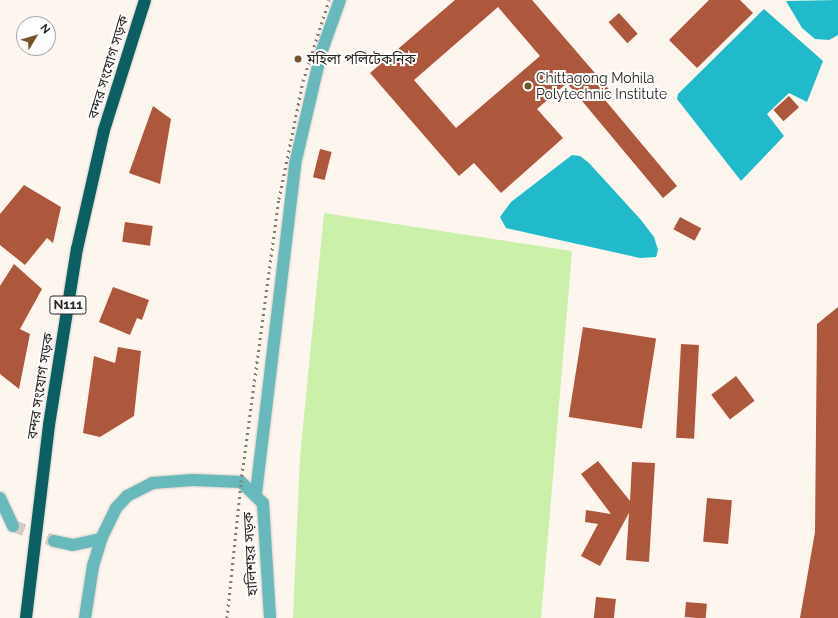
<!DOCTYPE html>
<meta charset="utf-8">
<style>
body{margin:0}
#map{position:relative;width:838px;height:618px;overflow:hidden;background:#fdf6ee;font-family:Raleway,"Noto Sans Bengali",sans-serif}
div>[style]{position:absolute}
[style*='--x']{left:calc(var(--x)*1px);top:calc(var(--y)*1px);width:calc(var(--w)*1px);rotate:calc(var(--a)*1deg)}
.green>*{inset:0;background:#cbf0aa}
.water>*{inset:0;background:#20bacb}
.building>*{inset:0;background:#ad583c;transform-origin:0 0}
.minor-tunnel>*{height:12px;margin-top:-6px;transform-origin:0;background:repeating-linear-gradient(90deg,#d3ccc5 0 12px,transparent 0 18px)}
.roads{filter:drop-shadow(0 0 1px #d7d0c9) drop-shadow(0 0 1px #d7d0c9)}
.minor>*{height:12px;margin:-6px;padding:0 6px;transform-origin:6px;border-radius:6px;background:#67b9bc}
.highway>*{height:12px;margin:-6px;padding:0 6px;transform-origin:6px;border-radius:6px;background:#0b5e61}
.rail>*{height:3px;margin-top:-1.5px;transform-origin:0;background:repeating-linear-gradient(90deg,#837d77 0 2px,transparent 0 6px)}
.dots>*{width:11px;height:11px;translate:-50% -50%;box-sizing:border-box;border:2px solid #fff;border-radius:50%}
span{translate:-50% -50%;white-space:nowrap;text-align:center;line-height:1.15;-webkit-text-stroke:4px #fff;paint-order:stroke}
.shield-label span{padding:1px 3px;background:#fff;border:1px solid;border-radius:3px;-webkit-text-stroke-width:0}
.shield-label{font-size:13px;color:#2a2520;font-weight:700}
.poi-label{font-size:14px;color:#2a2520}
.left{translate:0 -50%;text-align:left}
.street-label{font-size:14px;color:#2a2520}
.north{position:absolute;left:16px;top:16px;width:40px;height:40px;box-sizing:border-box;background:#fff;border:1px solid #aaa8a6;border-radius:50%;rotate:52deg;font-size:11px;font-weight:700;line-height:16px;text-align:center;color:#2a2520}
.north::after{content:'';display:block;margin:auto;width:14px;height:18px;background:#75532b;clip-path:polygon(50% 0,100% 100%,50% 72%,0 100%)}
</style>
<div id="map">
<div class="green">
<i style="clip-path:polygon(324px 213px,572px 251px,541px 618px,293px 618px,300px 457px)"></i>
</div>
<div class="water">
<i style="clip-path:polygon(838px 0,838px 35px,829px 40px,815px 39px,802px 28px,786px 1px)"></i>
<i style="clip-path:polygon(764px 9px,823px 61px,807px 102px,789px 93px,767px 114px,784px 136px,741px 181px,677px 99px,678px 94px)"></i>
<i style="clip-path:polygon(572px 155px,580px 156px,589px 163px,641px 220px,654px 237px,658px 250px,656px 257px,640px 258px,506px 228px,500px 217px,511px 202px)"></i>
</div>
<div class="building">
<i style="clip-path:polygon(evenodd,455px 0,532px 0,613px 94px,605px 100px,677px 186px,663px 198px,567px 83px,537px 109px,563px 138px,501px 193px,474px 163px,459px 176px,370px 73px,455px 0,498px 7px,540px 56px,456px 128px,414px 80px,498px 7px)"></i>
<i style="clip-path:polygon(709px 0,740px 0,753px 13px,697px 68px,669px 40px)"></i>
<i style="left:619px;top:13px;width:28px;height:14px;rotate:48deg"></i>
<i style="left:789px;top:96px;width:15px;height:21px;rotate:48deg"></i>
<i style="clip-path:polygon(153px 106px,171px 119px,160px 184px,129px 173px)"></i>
<i style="left:320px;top:149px;width:12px;height:29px;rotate:14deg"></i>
<i style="clip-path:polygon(24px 185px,61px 207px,53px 243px,47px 238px,25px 265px,0 245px,0 214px)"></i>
<i style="left:680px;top:217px;width:24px;height:14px;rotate:28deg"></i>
<i style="left:125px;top:222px;width:28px;height:20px;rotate:8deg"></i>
<i style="clip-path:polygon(14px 264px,42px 289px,20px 329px,30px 334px,19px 389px,0 374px,0 286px)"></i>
<i style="clip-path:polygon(113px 287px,149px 300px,142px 320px,137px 318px,130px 335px,99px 322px)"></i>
<i style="clip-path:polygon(838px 307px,838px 618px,800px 618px,815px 532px,817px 324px)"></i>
<i style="left:583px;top:327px;width:74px;height:91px;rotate:9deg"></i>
<i style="left:681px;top:344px;width:18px;height:94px;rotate:3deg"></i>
<i style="clip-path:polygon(118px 347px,141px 351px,134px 416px,100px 437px,83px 433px,94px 356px,115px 363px)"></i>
<i style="left:736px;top:376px;width:31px;height:31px;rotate:53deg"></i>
<i style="clip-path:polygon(598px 461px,630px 501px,632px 462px,655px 463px,649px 562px,626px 560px,629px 513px,600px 566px,581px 556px,598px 524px,585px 522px,586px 510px,611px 514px,581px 474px)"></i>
<i style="left:707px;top:498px;width:25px;height:44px;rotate:5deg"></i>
<i style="left:596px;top:597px;width:20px;height:21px;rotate:6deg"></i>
<i style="left:686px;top:602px;width:21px;height:15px;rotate:5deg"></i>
</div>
<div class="minor-tunnel">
<i style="--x:13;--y:526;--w:44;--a:20.1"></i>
</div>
<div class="roads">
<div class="minor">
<i style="--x:256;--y:493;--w:331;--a:-83.2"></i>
<i style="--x:295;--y:164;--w:114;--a:-76.8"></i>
<i style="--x:321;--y:53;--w:56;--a:-70.3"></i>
<i style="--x:0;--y:498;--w:31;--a:65"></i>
<i style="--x:54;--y:541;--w:19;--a:12"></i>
<i style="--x:73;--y:545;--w:29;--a:-12"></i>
<i style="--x:85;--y:618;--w:53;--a:-81.3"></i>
<i style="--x:93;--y:566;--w:28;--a:-73"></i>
<i style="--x:101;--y:539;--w:34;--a:-64"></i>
<i style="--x:116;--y:508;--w:16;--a:-47"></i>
<i style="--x:127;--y:496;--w:28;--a:-27"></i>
<i style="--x:152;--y:483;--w:41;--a:-4.2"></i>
<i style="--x:193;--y:480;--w:48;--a:2.4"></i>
<i style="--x:241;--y:482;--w:30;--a:44"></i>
<i style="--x:263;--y:503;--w:115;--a:86.5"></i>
</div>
<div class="highway">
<i style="--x:26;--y:618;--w:194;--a:-83.2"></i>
<i style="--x:49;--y:425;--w:178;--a:-81"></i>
<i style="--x:77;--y:249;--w:122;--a:-77.2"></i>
<i style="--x:104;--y:130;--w:136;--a:-72.5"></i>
</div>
</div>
<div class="rail">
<i style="--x:227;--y:618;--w:137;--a:-84.1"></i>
<i style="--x:241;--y:482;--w:286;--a:-82.4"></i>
<i style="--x:279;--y:199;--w:120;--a:-78.5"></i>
<i style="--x:303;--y:81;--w:85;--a:-72.2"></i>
</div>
<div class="dots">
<i style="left:298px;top:59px;background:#75532b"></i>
<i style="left:528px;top:86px;background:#75532b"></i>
</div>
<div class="shield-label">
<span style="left:68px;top:305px">N111</span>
</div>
<div class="poi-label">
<span class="left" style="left:307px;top:59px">মহিলা পলিটেকনিক</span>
<span class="left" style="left:536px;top:86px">Chittagong Mohila<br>Polytechnic Institute</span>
</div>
<div class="street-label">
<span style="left:108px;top:67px;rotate:-73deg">বন্দর সংযোগ সড়ক</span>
<span style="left:40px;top:386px;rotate:-81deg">বন্দর সংযোগ সড়ক</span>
<span style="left:250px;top:554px;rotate:-93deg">হালিশহর সড়ক</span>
</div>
<div class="north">N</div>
</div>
